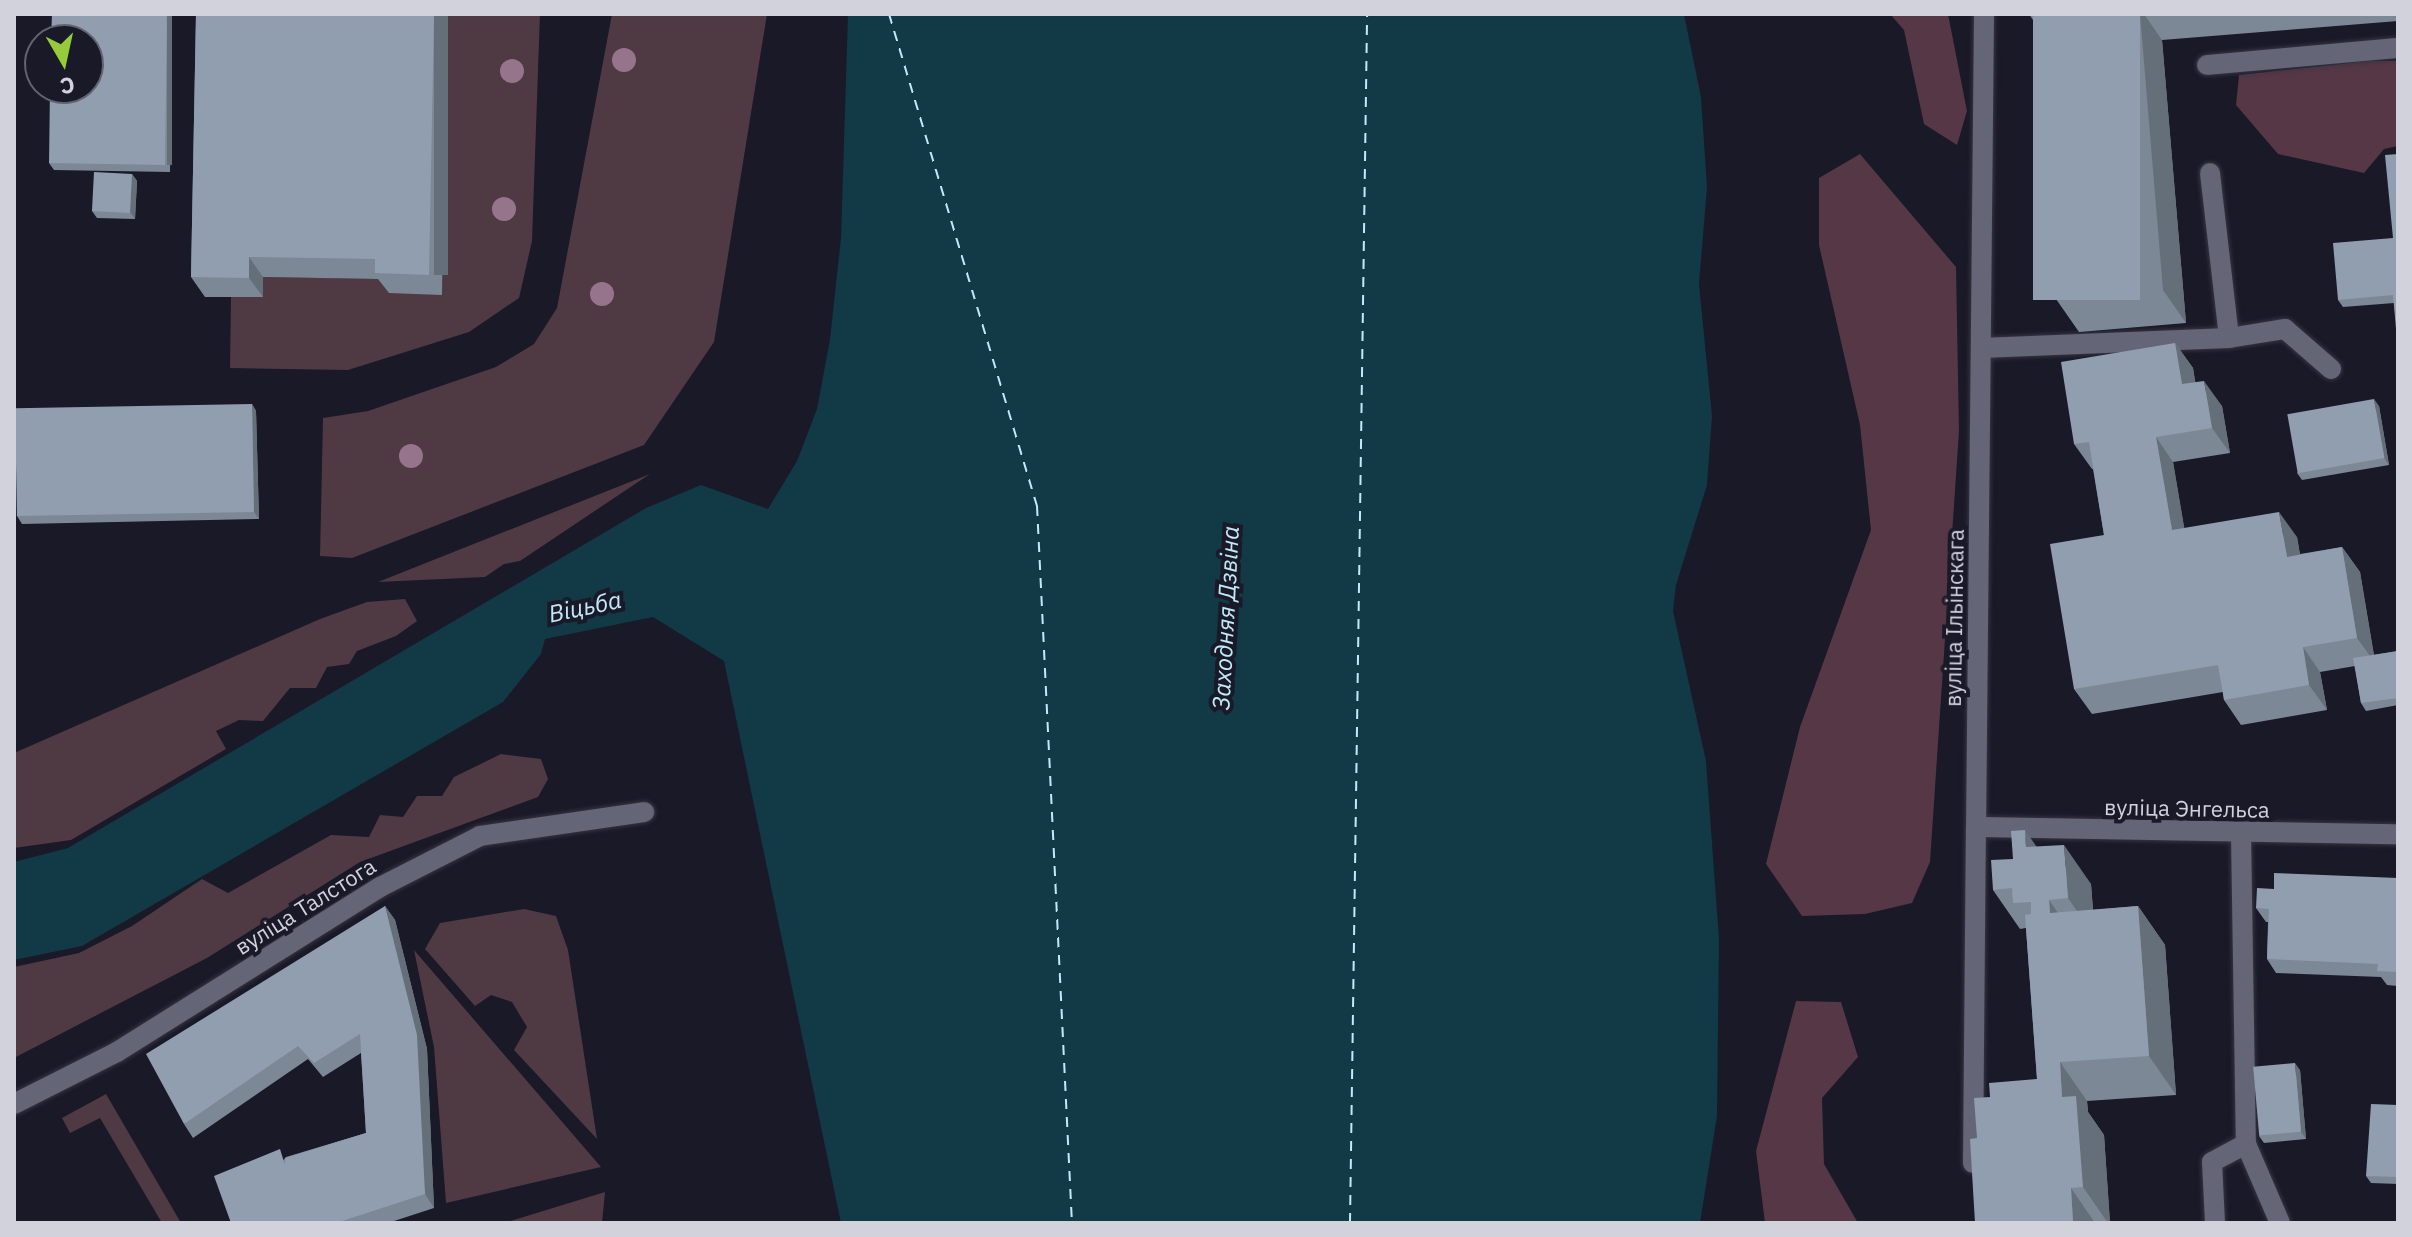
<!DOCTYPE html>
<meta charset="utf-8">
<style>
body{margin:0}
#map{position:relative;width:2412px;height:1237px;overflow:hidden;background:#191928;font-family:"IBM Plex Sans",sans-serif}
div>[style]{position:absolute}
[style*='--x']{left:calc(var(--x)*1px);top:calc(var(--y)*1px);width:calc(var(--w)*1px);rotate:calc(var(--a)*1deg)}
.green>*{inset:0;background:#4f3943}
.forest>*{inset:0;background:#553745}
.water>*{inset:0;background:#113946}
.ferry>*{height:2px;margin-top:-1px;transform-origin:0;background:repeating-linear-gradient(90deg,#c1eaf9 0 10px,transparent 0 18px)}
.roads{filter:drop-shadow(0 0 2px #363541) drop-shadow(0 0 2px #363541)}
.service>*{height:20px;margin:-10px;padding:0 10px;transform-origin:10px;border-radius:10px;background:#656578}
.pedestrian>*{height:20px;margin:-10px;padding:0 10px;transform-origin:10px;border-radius:10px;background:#656578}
.minor>*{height:20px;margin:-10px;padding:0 10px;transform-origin:10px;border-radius:10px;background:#656578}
.trees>*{width:24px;height:24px;margin:-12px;border-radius:50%;background:#96758c}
.wall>*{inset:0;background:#7c8896}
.shaded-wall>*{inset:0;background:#656f7a;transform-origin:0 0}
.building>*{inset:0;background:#909eaf;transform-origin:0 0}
span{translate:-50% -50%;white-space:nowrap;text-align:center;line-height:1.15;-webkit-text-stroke:8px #191928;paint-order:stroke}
.street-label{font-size:22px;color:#d2d2dd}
.water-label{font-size:24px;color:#c1eaf9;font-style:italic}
.frame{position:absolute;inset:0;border:16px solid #d2d2dd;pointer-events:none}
.north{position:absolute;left:24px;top:24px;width:80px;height:80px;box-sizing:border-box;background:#191928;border:2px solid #636370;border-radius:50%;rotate:171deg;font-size:22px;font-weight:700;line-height:32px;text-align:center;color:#d2d2dd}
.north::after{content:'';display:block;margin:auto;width:28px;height:36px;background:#96cc3a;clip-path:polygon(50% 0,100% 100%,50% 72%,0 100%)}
</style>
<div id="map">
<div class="green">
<i style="clip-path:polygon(448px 14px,540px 14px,532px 241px,519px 298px,469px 332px,348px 370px,230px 368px,231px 297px,263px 277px,389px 279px,442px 294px)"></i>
<i style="clip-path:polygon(612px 14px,767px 14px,714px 342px,644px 445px,352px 558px,320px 556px,323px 418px,368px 411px,496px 367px,534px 344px,557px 308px)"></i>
<i style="clip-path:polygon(650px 474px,520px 561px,504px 564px,485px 577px,378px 582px)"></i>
<i style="clip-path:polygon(405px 599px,417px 621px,396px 636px,357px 651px,349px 664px,327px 667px,316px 688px,290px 688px,263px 721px,239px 720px,216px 731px,226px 749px,71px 840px,14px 848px,14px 753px,320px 619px,367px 602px)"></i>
<i style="clip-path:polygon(501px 754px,541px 759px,548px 779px,538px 797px,360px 862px,207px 958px,14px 1058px,14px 967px,79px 953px,132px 926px,202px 879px,228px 893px,331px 835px,369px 837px,380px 815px,403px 817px,417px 796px,442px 796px,454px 777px)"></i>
<i style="clip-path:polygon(524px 909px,556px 916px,568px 950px,597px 1139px,514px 1050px,527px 1027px,512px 1002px,491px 995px,475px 1006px,425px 949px,440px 923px)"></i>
<i style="clip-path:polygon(414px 950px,601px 1167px,446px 1203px,434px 1047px)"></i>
<i style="clip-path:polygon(106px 1094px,181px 1223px,162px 1223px,100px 1118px,70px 1133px,62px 1118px)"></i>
<i style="clip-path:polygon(605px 1192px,602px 1223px,504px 1223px)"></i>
</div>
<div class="forest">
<i style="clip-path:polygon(1890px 14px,1948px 14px,1967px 111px,1957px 145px,1924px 124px,1904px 30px)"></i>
<i style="clip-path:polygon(2368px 61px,2398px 61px,2398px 146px,2384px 149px,2364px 173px,2278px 154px,2236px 105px,2239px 75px)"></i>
<i style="clip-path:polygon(1860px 154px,1956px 267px,1959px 431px,1930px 862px,1912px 903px,1865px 914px,1802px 916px,1766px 864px,1800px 727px,1871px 530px,1860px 425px,1819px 245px,1819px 178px)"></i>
<i style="clip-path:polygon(1796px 1001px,1841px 1002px,1858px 1057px,1822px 1098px,1824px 1164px,1858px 1223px,1765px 1223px,1756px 1151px)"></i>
</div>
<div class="water">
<i style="clip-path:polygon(848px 14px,1684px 14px,1701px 97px,1707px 187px,1699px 284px,1712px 416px,1707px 485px,1676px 585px,1673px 611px,1706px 761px,1719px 939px,1717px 1116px,1700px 1223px,841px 1223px,724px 661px,653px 617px,545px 639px,541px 654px,503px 702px,82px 946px,14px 960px,14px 862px,68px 848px,646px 508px,701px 485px,768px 509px,797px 461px,817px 409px,830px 339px,841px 238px)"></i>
</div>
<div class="ferry">
<i style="--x:889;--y:14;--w:514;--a:73.26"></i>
<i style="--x:1037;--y:506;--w:718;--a:87.21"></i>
<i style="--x:1350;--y:1223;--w:1209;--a:-89.19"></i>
</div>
<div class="roads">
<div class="service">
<i style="--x:2207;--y:65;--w:192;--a:-5.1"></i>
<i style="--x:2210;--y:173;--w:166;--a:83.4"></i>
<i style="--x:1981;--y:348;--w:248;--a:-2.3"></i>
<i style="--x:2229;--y:338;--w:57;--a:-9.1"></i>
<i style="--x:2285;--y:329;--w:61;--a:41"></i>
<i style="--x:2241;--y:833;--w:311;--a:89.1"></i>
<i style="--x:2246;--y:1144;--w:86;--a:66.7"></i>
<i style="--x:2215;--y:1223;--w:61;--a:-92.8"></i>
<i style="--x:2212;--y:1162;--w:38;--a:-28"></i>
</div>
<div class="pedestrian">
<i style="--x:14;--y:1104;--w:115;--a:-26.8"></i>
<i style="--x:117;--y:1052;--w:310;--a:-32.1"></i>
<i style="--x:380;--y:887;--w:112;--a:-27"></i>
<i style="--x:480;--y:836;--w:166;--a:-8.3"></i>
<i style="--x:1973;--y:1163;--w:336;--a:-89.5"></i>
</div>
<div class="minor">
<i style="--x:1984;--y:14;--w:813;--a:90.56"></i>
<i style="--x:1976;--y:827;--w:422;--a:1"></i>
</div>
</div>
<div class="trees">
<i style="left:624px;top:60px"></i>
<i style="left:512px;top:71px"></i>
<i style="left:504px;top:209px"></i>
<i style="left:602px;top:294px"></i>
<i style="left:411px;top:456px"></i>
</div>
<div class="wall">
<i style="clip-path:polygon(172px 14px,170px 172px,54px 170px,49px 163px)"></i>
<i style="clip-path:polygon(196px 14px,448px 14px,442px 295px,389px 293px,378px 279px,263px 277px,263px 297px,205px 297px,191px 277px)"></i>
<i style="clip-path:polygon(2029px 14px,2398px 14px,2398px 21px,2162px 40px,2186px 323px,2079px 332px,2056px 299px,2033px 20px)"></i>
<i style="clip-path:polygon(2398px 154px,2398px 341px,2394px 303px,2343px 307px,2338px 300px,2393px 238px)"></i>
<i style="clip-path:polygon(132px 174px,137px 181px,135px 219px,97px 218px,92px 211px)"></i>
<i style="clip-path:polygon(2175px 343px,2193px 368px,2195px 382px,2222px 406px,2230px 453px,2173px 462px,2184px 528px,2297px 537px,2300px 554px,2342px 547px,2360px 572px,2374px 655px,2398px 651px,2398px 705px,2366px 711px,2361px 703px,2355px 666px,2320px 672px,2327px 710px,2241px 725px,2224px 700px,2223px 692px,2092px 714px,2074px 689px,2104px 535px,2093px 469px,2092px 469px,2074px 444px)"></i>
<i style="clip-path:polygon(252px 404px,256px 411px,259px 519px,22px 524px,17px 516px)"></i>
<i style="clip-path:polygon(2379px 406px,2389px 465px,2302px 480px,2297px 473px)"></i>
<i style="clip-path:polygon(2037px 847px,2091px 884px,2093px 910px,2138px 906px,2165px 945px,2176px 1095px,2087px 1101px,2088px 1112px,2104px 1135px,2110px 1223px,1975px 1223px,1977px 1138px,1990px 1097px,2037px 1079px,2026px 928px,2020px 929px,1993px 890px,2013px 859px)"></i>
<i style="clip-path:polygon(2398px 878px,2398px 986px,2387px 985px,2381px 977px,2276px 973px,2267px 959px,2268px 922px,2266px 922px,2256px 908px,2274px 889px)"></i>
<i style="clip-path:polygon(385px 906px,395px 920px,427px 1049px,434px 1208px,388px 1223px,231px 1223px,286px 1157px,366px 1133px,361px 1053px,323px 1077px,308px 1059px,193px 1138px,184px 1124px)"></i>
<i style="clip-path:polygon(2300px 1070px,2306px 1139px,2264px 1143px,2259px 1136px)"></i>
<i style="clip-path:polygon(2398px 1105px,2398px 1184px,2371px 1183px,2366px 1176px)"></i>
</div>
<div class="shaded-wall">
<i style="left:167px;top:14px;width:5px;height:151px"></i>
<i style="left:434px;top:14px;width:14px;height:261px"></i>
<i style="clip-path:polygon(2140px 14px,2144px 14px,2162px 40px,2186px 323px,2163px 290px)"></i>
<i style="clip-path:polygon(132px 174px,137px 181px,135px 219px,130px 212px)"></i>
<i style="clip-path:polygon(249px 257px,263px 277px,263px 297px,249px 278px)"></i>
<i style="clip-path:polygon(2175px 343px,2193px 368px,2200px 409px,2182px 384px)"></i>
<i style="clip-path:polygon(2204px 381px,2222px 406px,2230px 453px,2212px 428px)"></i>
<i style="clip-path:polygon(2374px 399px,2379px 406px,2389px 465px,2384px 458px)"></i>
<i style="clip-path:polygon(252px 404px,256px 411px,259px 519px,254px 512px)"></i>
<i style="clip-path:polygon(2156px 437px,2173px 462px,2189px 555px,2172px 530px)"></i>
<i style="clip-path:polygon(2279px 512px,2297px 537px,2304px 582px,2287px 557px)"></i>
<i style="clip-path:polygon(2342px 547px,2360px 572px,2375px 663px,2357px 638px)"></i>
<i style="clip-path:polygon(2303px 647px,2320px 672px,2327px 710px,2309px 685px)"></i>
<i style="clip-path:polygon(2025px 830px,2052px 869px,2026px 847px)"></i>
<i style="clip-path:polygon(2064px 845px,2091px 884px,2095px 937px,2068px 898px)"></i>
<i style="clip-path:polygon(2049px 900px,2076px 939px,2050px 913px)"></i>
<i style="clip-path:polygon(385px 906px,395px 920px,427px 1049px,434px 1208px,425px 1194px)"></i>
<i style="clip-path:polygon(2138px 906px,2165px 945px,2176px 1095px,2149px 1056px)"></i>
<i style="clip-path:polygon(2060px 1062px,2087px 1101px,2088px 1112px,2104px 1135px,2110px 1223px,2108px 1223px,2083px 1187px,2062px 1097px)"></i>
<i style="clip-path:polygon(2295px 1063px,2300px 1070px,2306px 1139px,2301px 1132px)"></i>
<i style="clip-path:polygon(2071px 1188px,2095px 1223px,2073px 1223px)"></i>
</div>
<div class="building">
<i style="clip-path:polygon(52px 14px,167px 14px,165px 165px,49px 163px,50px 88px,88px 88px,88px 40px,51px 40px)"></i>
<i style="clip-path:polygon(196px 14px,434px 14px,429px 275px,375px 273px,375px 259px,249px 257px,249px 278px,191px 277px)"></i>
<i style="left:2033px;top:14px;width:107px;height:286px"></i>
<i style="clip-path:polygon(2398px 154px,2398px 340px,2397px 340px,2393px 295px,2338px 300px,2333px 243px,2393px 238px,2385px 155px)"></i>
<i style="left:94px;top:172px;width:38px;height:39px;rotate:3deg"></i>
<i style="clip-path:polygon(2175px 343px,2182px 384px,2204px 381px,2212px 428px,2156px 437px,2172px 530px,2279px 512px,2287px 557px,2342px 547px,2357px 638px,2303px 647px,2309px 685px,2224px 700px,2218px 665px,2074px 689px,2050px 544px,2104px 535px,2089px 442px,2074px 444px,2061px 362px)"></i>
<i style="left:2374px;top:399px;width:60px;height:88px;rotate:80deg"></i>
<i style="left:252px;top:404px;width:108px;height:237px;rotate:89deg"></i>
<i style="clip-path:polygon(2398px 651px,2398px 698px,2361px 703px,2353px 658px)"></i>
<i style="clip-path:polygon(2025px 830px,2026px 847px,2064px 845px,2068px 898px,2049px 900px,2050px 913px,2138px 906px,2149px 1056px,2060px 1062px,2062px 1097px,2076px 1096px,2083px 1187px,2071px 1188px,2073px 1222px,2083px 1221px,2083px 1223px,1975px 1223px,1970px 1139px,1977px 1138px,1974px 1098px,1990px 1097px,1989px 1083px,2037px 1079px,2025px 915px,2031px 914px,2031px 902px,2013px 903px,2012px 888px,1993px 890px,1991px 860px,2013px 859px,2011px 831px)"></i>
<i style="clip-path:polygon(2274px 873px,2398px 878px,2398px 972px,2377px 971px,2378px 964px,2267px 959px,2269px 909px,2256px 908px,2257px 888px,2274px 889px)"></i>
<i style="clip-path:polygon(385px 906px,417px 1035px,425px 1194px,336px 1223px,231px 1223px,214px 1176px,280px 1149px,285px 1165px,285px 1158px,366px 1133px,360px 1034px,314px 1063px,298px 1046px,184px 1124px,146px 1054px)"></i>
<i style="left:2295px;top:1063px;width:69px;height:42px;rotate:85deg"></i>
<i style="clip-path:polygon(2371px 1104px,2398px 1105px,2398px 1177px,2366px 1176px)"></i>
</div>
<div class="street-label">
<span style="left:1954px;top:618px;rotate:-89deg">вуліца Ільінскага</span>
<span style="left:2187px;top:808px;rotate:1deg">вуліца Энгельса</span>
<span style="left:305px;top:906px;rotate:-32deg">вуліца Талстога</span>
</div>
<div class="water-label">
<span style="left:585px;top:607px;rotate:-12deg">Віцьба</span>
<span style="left:1226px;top:618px;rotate:-87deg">Заходняя Дзвіна</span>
</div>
<div class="frame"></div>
<div class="north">С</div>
</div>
